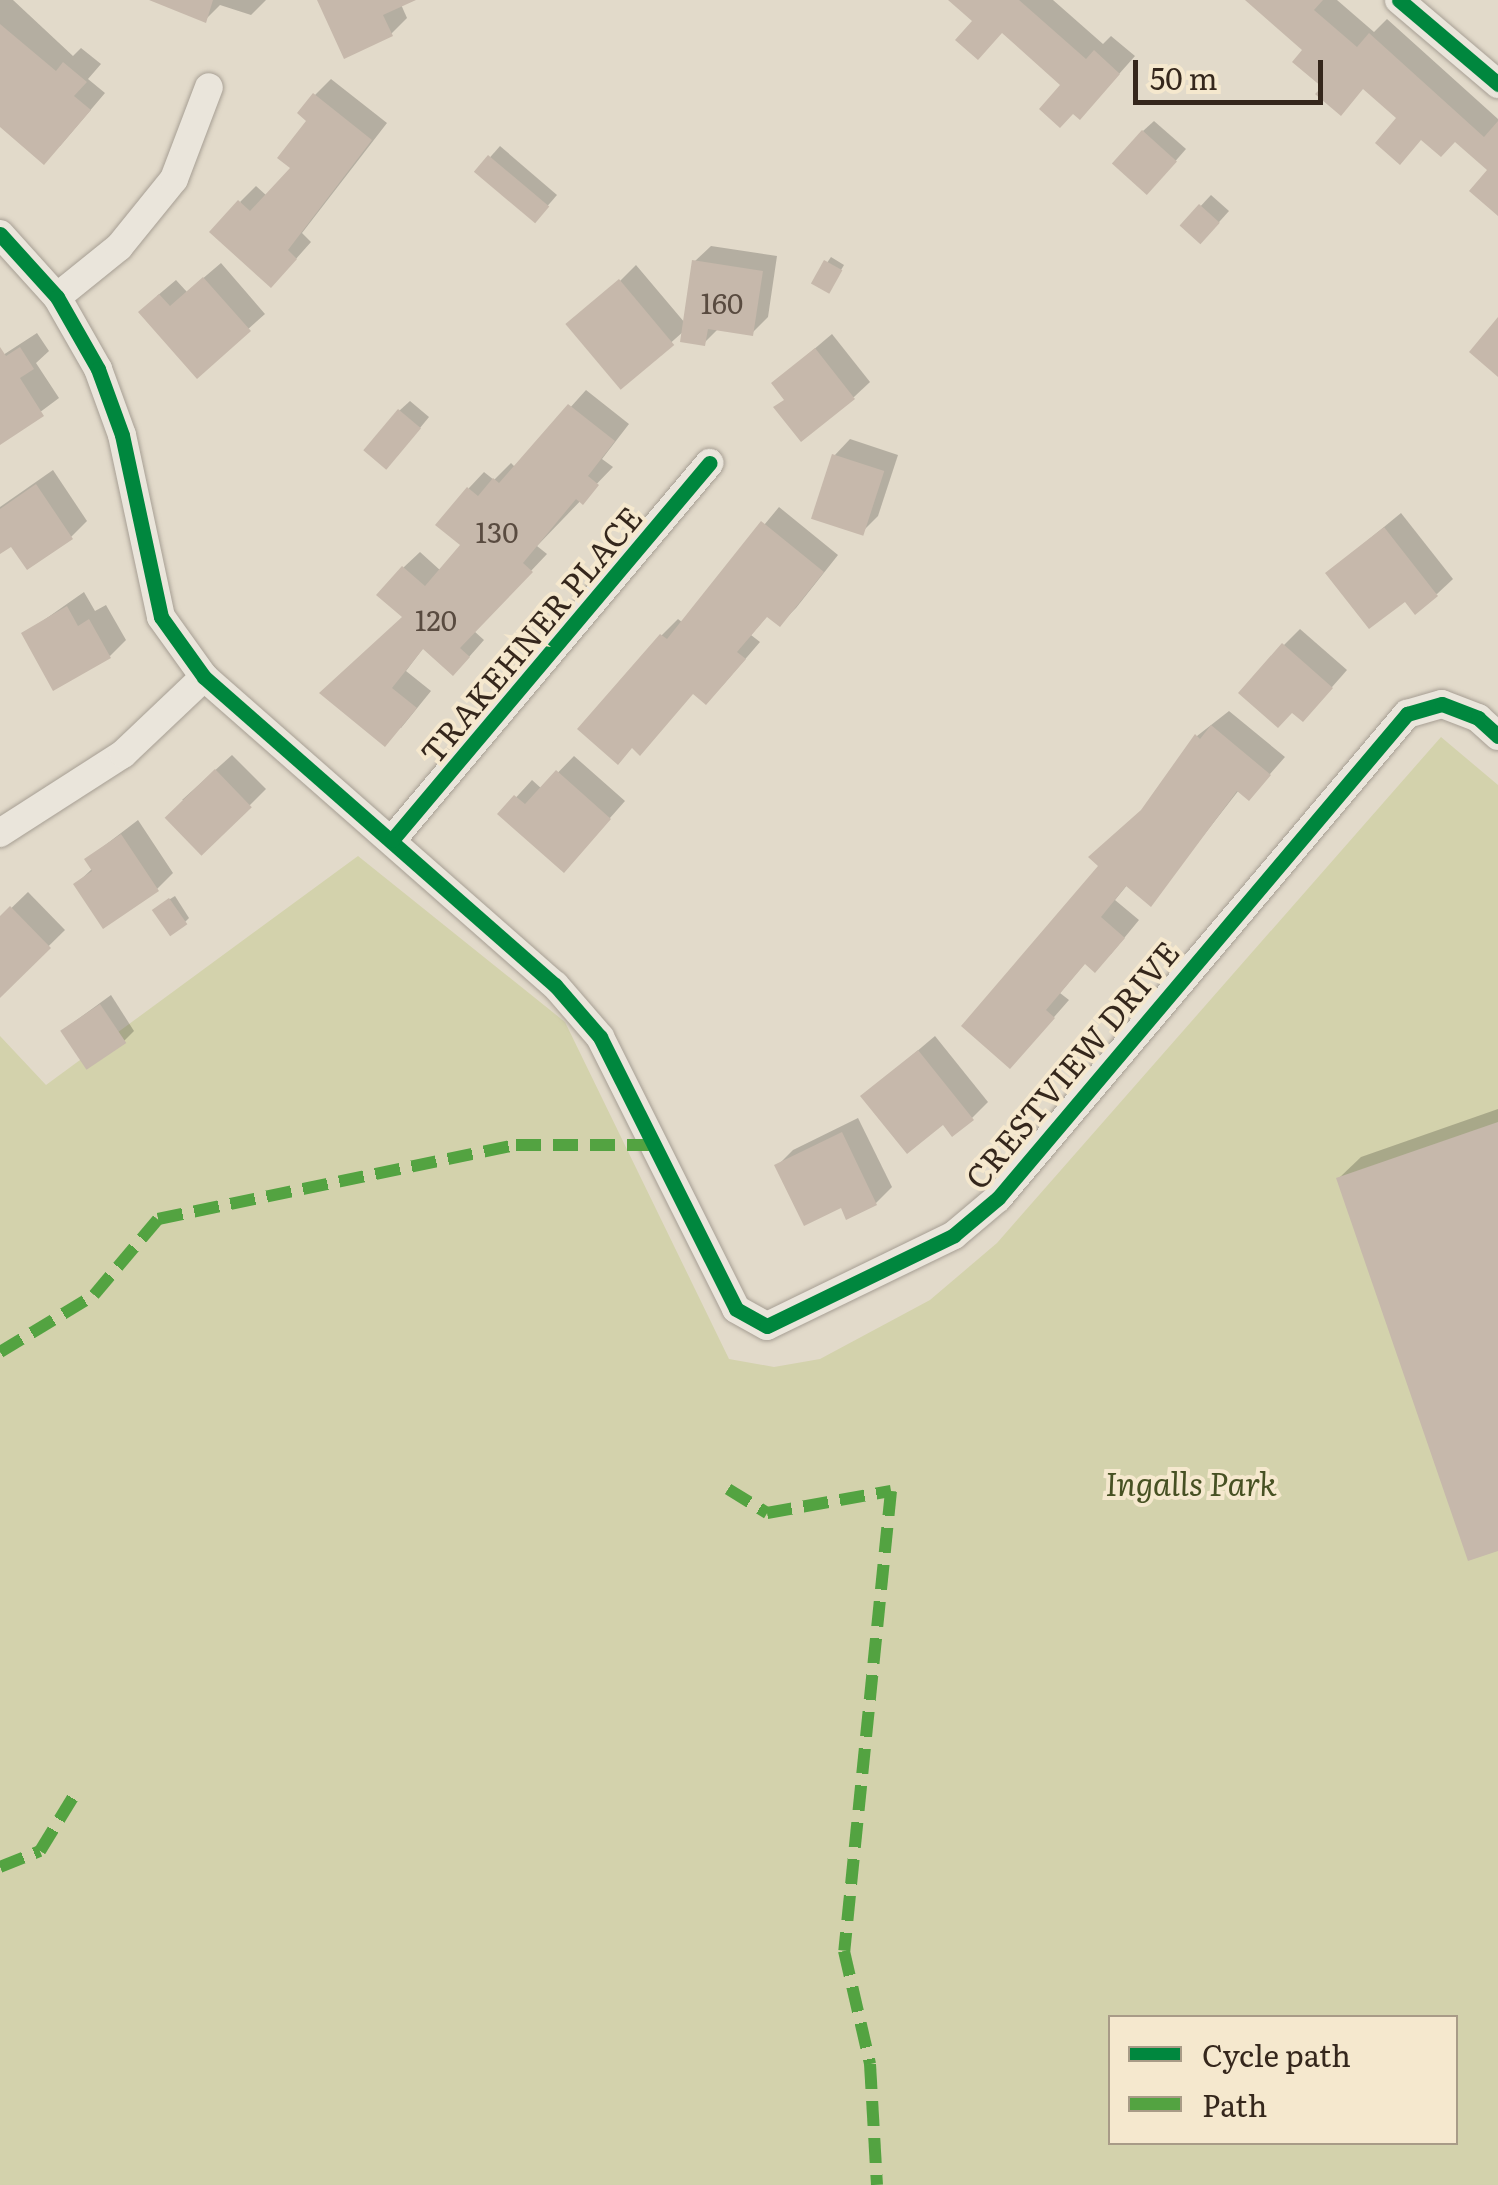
<!DOCTYPE html>
<style>
body{margin:0}
#map{position:relative;width:1498px;height:2185px;overflow:hidden;background:#e2daca;font-family:Literata,serif}
div>[style]{position:absolute}
[style*='--x']{left:calc(var(--x)*1px);top:calc(var(--y)*1px);width:calc(var(--w)*1px);rotate:calc(var(--a)*1deg)}
.green>*{inset:0;background:#d3d2ac}
.shadow>*{inset:0;background:#0003}
.building>*{inset:0;background:#c6b8ab;transform-origin:0 0}
.roads{filter:drop-shadow(0 0 2px #a79f94) drop-shadow(0 0 2px #a79f94)}
.minor>*{height:28px;margin:-14px;padding:0 14px;transform-origin:14px;border-radius:14px;background:#eae5db}
.quiet>*{height:12px;margin-top:-6px;transform-origin:0;background:repeating-linear-gradient(90deg,#53a341 0 25px,transparent 0 37px)}
.cycleway>*{height:15px;margin:-7.5px;padding:0 7.5px;transform-origin:7.5px;border-radius:7.5px;background:#00873e}
span{translate:-50% -50%;white-space:nowrap;text-align:center;line-height:1.15;-webkit-text-stroke:8px #f5e8ce;paint-order:stroke}
.number-label{font-size:28px;color:#594b40}
.number-label span{-webkit-text-stroke-width:0}
.street-label{font-size:32px;color:#35271c}
.park-label{font-size:32px;color:#475123;font-style:italic}
.legend{position:absolute;left:1108px;top:2015px;width:350px;height:130px;box-sizing:border-box;background:#f5e8ce;border:2px solid #a89b87;margin:0;padding:12px 18px;list-style:none;font-size:30px;color:#35271c}
.legend li{display:flex;align-items:center;gap:20px;height:50px}
.legend b{width:50px;border:2px solid #a89b87}
.scale{position:absolute;left:1133px;top:60px;width:190px;height:45px;box-sizing:border-box;border:5px solid #35271c;border-top:0;padding-left:12px;font-size:30px;line-height:35px;white-space:nowrap;color:#35271c;-webkit-text-stroke:8px #f5e8ce;paint-order:stroke}
</style>
<div id="map">
<div class="green">
<i style="clip-path:polygon(evenodd,1441px 737px,1498px 785px,1498px 2185px,0 2185px,0 1036px,46px 1085px,358px 856px,565px 1022px,729px 1359px,774px 1367px,820px 1359px,930px 1300px,997px 1243px,1441px 737px,1110px 2018px,1456px 2018px,1456px 2142px,1110px 2142px,1110px 2018px)"></i>
</div>
<div class="shadow">
<i style="clip-path:polygon(0 0,13px 0,73px 56px,81px 48px,101px 64px,88px 79px,105px 93px,60px 146px,0 124px)"></i>
<i style="clip-path:polygon(184px 0,266px 0,251px 15px,220px 5px,205px 20px)"></i>
<i style="clip-path:polygon(320px 0,399px 0,407px 18px,391px 34px)"></i>
<i style="clip-path:polygon(961px 0,1053px 0,1103px 44px,1111px 36px,1135px 56px,1096px 100px,1063px 84px,1002px 31px,975px 21px)"></i>
<i style="clip-path:polygon(1249px 0,1337px 0,1374px 32px,1387px 19px,1498px 119px,1498px 213px,1491px 170px,1456px 139px,1399px 118px,1365px 87px,1326px 86px,1306px 50px)"></i>
<i style="clip-path:polygon(331px 79px,387px 123px,302px 233px,311px 242px,287px 269px,240px 202px,256px 186px,267px 196px,293px 168px,315px 95px)"></i>
<i style="clip-path:polygon(1154px 121px,1186px 149px,1158px 181px,1143px 131px)"></i>
<i style="clip-path:polygon(500px 146px,557px 195px,544px 210px,478px 171px)"></i>
<i style="clip-path:polygon(1211px 195px,1229px 211px,1211px 231px,1183px 225px)"></i>
<i style="clip-path:polygon(711px 246px,777px 256px,768px 317px,752px 333px,719px 328px,704px 343px,684px 331px,622px 386px,573px 328px,636px 265px,685px 323px,694px 262px)"></i>
<i style="clip-path:polygon(831px 257px,844px 265px,831px 287px,813px 283px)"></i>
<i style="clip-path:polygon(221px 263px,265px 314px,197px 375px,157px 296px,176px 280px,187px 292px)"></i>
<i style="clip-path:polygon(37px 333px,49px 351px,36px 363px,59px 398px,0 442px,0 357px)"></i>
<i style="clip-path:polygon(832px 334px,870px 382px,854px 397px,786px 398px,774px 383px)"></i>
<i style="clip-path:polygon(586px 390px,629px 424px,602px 459px,613px 467px,537px 546px,547px 554px,474px 631px,484px 640px,469px 657px,424px 647px,406px 671px,431px 691px,401px 728px,323px 693px,405px 617px,380px 595px,404px 567px,420px 552px,441px 571px,463px 545px,469px 488px,484px 472px,494px 480px,511px 463px,516px 468px)"></i>
<i style="clip-path:polygon(410px 401px,429px 417px,397px 456px,399px 411px)"></i>
<i style="clip-path:polygon(850px 439px,898px 455px,878px 516px,862px 532px,834px 456px)"></i>
<i style="clip-path:polygon(53px 470px,87px 521px,71px 537px,0 545px,0 507px)"></i>
<i style="clip-path:polygon(779px 507px,838px 555px,796px 608px,780px 624px,768px 615px,751px 635px,760px 642px,722px 686px,694px 692px,633px 746px,581px 729px,662px 635px,678px 619px,683px 623px)"></i>
<i style="clip-path:polygon(1401px 513px,1453px 579px,1437px 594px,1328px 573px)"></i>
<i style="clip-path:polygon(84px 592px,95px 611px,106px 605px,126px 640px,110px 656px,24px 634px)"></i>
<i style="clip-path:polygon(1300px 629px,1347px 670px,1318px 703px,1293px 710px,1284px 645px)"></i>
<i style="clip-path:polygon(1229px 711px,1285px 757px,1249px 798px,1239px 790px,1150px 904px,1128px 884px,1115px 900px,1139px 920px,1111px 954px,1086px 962px,1060px 993px,1069px 1000px,1026px 1049px,1102px 865px,1197px 736px)"></i>
<i style="clip-path:polygon(232px 755px,266px 789px,250px 805px,182px 800px)"></i>
<i style="clip-path:polygon(574px 756px,625px 801px,579px 853px,501px 814px,532px 780px,542px 789px)"></i>
<i style="clip-path:polygon(138px 820px,173px 873px,157px 889px,76px 884px,93px 868px,87px 859px)"></i>
<i style="clip-path:polygon(28px 892px,65px 930px,3px 991px,0 919px)"></i>
<i style="clip-path:polygon(175px 896px,189px 918px,185px 922px,159px 906px)"></i>
<i style="clip-path:polygon(111px 995px,134px 1031px,124px 1041px,63px 1030px)"></i>
<i style="clip-path:polygon(935px 1036px,988px 1102px,972px 1118px,864px 1096px)"></i>
<i style="clip-path:polygon(1498px 1109px,1498px 1548px,1339px 1178px,1361px 1157px)"></i>
<i style="clip-path:polygon(858px 1118px,892px 1187px,876px 1203px,842px 1205px,777px 1166px,793px 1150px)"></i>
</div>
<div class="building">
<i style="clip-path:polygon(149px 0,213px 0,206px 23px)"></i>
<i style="clip-path:polygon(317px 0,416px 0,383px 15px,393px 36px,344px 59px)"></i>
<i style="clip-path:polygon(948px 0,1019px 0,1086px 59px,1094px 50px,1120px 74px,1080px 120px,1073px 114px,1060px 128px,1039px 109px,1060px 85px,1002px 33px,978px 60px,955px 40px,972px 21px)"></i>
<i style="clip-path:polygon(1245px 0,1323px 0,1314px 10px,1357px 47px,1369px 33px,1484px 137px,1498px 121px,1498px 216px,1469px 191px,1487px 170px,1455px 142px,1441px 157px,1421px 140px,1400px 165px,1375px 143px,1396px 118px,1363px 89px,1341px 116px,1315px 94px,1322px 87px,1292px 62px,1302px 50px)"></i>
<i style="clip-path:polygon(0 24px,56px 71px,63px 62px,87px 82px,74px 96px,91px 110px,44px 165px,0 127px)"></i>
<i style="clip-path:polygon(313px 93px,372px 140px,288px 250px,297px 259px,271px 288px,209px 232px,238px 200px,250px 211px,290px 168px,277px 158px,306px 121px,297px 113px)"></i>
<i style="left:1142px;top:130px;width:47px;height:45px;rotate:42deg"></i>
<i style="left:488px;top:155px;width:80px;height:22px;rotate:40deg"></i>
<i style="left:1199px;top:204px;width:28px;height:29px;rotate:42deg"></i>
<i style="clip-path:polygon(692px 260px,763px 271px,753px 336px,708px 329px,705px 346px,680px 342px)"></i>
<i style="left:824px;top:260px;width:21px;height:27px;rotate:29deg"></i>
<i style="clip-path:polygon(203px 277px,251px 331px,197px 379px,138px 312px,159px 294px,170px 306px)"></i>
<i style="left:619px;top:279px;width:86px;height:70px;rotate:50deg"></i>
<i style="clip-path:polygon(1498px 317px,1498px 377px,1469px 352px)"></i>
<i style="clip-path:polygon(0 347px,6px 356px,20px 347px,34px 369px,20px 378px,44px 416px,0 445px)"></i>
<i style="clip-path:polygon(815px 348px,855px 399px,801px 442px,773px 407px,784px 400px,771px 383px)"></i>
<i style="clip-path:polygon(568px 404px,615px 441px,588px 476px,599px 485px,583px 505px,576px 499px,523px 563px,533px 572px,460px 648px,470px 657px,453px 676px,423px 649px,392px 688px,417px 708px,385px 747px,319px 693px,402px 617px,376px 595px,402px 566px,425px 586px,460px 545px,435px 525px,467px 487px,478px 496px,493px 478px,499px 483px)"></i>
<i style="left:398px;top:409px;width:30px;height:54px;rotate:40deg"></i>
<i style="left:832px;top:454px;width:55px;height:68px;rotate:18deg"></i>
<i style="clip-path:polygon(36px 484px,73px 539px,27px 570px,11px 547px,0 554px,0 509px)"></i>
<i style="clip-path:polygon(761px 521px,824px 572px,780px 627px,767px 617px,737px 652px,746px 659px,706px 705px,693px 694px,640px 756px,632px 748px,618px 765px,577px 729px,660px 634px,667px 639px)"></i>
<i style="clip-path:polygon(1384px 527px,1438px 596px,1415px 615px,1405px 602px,1369px 629px,1325px 573px)"></i>
<i style="clip-path:polygon(67px 606px,78px 626px,89px 619px,111px 658px,53px 691px,21px 633px)"></i>
<i style="clip-path:polygon(1282px 643px,1333px 688px,1303px 722px,1292px 713px,1278px 728px,1238px 693px)"></i>
<i style="clip-path:polygon(1211px 725px,1271px 775px,1249px 801px,1237px 791px,1151px 907px,1126px 886px,1101px 917px,1125px 938px,1095px 973px,1085px 964px,1046px 1010px,1055px 1018px,1010px 1069px,961px 1026px,1098px 866px,1088px 857px,1141px 810px,1195px 734px,1200px 739px)"></i>
<i style="left:215px;top:769px;width:53px;height:70px;rotate:46deg"></i>
<i style="clip-path:polygon(556px 770px,611px 819px,564px 873px,497px 814px,514px 795px,525px 804px)"></i>
<i style="clip-path:polygon(121px 834px,159px 891px,103px 929px,73px 884px,92px 871px,84px 859px)"></i>
<i style="left:169px;top:898px;width:32px;height:21px;rotate:55deg"></i>
<i style="clip-path:polygon(10px 906px,51px 948px,0 998px,0 916px)"></i>
<i style="left:100px;top:1004px;width:47px;height:48px;rotate:56deg"></i>
<i style="clip-path:polygon(918px 1050px,974px 1120px,952px 1137px,943px 1125px,907px 1154px,860px 1096px)"></i>
<i style="clip-path:polygon(1498px 1122px,1498px 1551px,1468px 1561px,1336px 1178px)"></i>
<i style="clip-path:polygon(842px 1132px,877px 1205px,846px 1220px,841px 1208px,804px 1226px,774px 1165px)"></i>
</div>
<div class="roads">
<div class="minor">
<i style="--x:1399;--y:0;--w:130;--a:40.3"></i>
<i style="--x:0;--y:234;--w:85;--a:47.9"></i>
<i style="--x:57;--y:297;--w:83;--a:60.3"></i>
<i style="--x:98;--y:369;--w:70;--a:70"></i>
<i style="--x:122;--y:435;--w:186;--a:77.9"></i>
<i style="--x:161;--y:617;--w:74;--a:54.4"></i>
<i style="--x:204;--y:677;--w:467;--a:41.3"></i>
<i style="--x:555;--y:985;--w:69;--a:49.1"></i>
<i style="--x:600;--y:1037;--w:304;--a:63.4"></i>
<i style="--x:736;--y:1309;--w:35;--a:29"></i>
<i style="--x:767;--y:1326;--w:208;--a:-25.9"></i>
<i style="--x:954;--y:1235;--w:57;--a:-40.1"></i>
<i style="--x:998;--y:1198;--w:634;--a:-49.8"></i>
<i style="--x:1407;--y:714;--w:36;--a:-16"></i>
<i style="--x:1442;--y:704;--w:39;--a:21"></i>
<i style="--x:1478;--y:718;--w:27;--a:42"></i>
<i style="--x:57;--y:297;--w:80;--a:-38.9"></i>
<i style="--x:119;--y:247;--w:87;--a:-51"></i>
<i style="--x:174;--y:179;--w:98;--a:-69.2"></i>
<i style="--x:0;--y:833;--w:146;--a:-32.7"></i>
<i style="--x:123;--y:754;--w:112;--a:-43.5"></i>
<i style="--x:392;--y:840;--w:493;--a:-49.9"></i>
</div>
</div>
<div class="quiet">
<i style="--x:0;--y:1352;--w:110;--a:-31.2"></i>
<i style="--x:94;--y:1295;--w:99;--a:-49.9"></i>
<i style="--x:158;--y:1219;--w:366;--a:-11.7"></i>
<i style="--x:516;--y:1145;--w:141;--a:0"></i>
<i style="--x:728;--y:1489;--w:46;--a:31.6"></i>
<i style="--x:767;--y:1513;--w:126;--a:-10.1"></i>
<i style="--x:891;--y:1491;--w:462;--a:95.8"></i>
<i style="--x:844;--y:1951;--w:116;--a:77"></i>
<i style="--x:870;--y:2064;--w:121;--a:86.7"></i>
<i style="--x:0;--y:1867;--w:43;--a:-21.8"></i>
<i style="--x:40;--y:1851;--w:73;--a:-58.5"></i>
</div>
<div class="cycleway">
<i style="--x:1399;--y:0;--w:130;--a:40.3"></i>
<i style="--x:0;--y:234;--w:85;--a:47.9"></i>
<i style="--x:57;--y:297;--w:83;--a:60.3"></i>
<i style="--x:98;--y:369;--w:70;--a:70"></i>
<i style="--x:122;--y:435;--w:186;--a:77.9"></i>
<i style="--x:161;--y:617;--w:74;--a:54.4"></i>
<i style="--x:204;--y:677;--w:467;--a:41.3"></i>
<i style="--x:555;--y:985;--w:69;--a:49.1"></i>
<i style="--x:600;--y:1037;--w:304;--a:63.4"></i>
<i style="--x:736;--y:1309;--w:35;--a:29"></i>
<i style="--x:767;--y:1326;--w:208;--a:-25.9"></i>
<i style="--x:954;--y:1235;--w:57;--a:-40.1"></i>
<i style="--x:998;--y:1198;--w:634;--a:-49.8"></i>
<i style="--x:1407;--y:714;--w:36;--a:-16"></i>
<i style="--x:1442;--y:704;--w:39;--a:21"></i>
<i style="--x:1478;--y:718;--w:27;--a:42"></i>
<i style="--x:392;--y:840;--w:493;--a:-49.9"></i>
</div>
<div class="number-label">
<span style="left:722px;top:302px">160</span>
<span style="left:497px;top:531px">130</span>
<span style="left:436px;top:619px">120</span>
</div>
<div class="street-label">
<span style="left:530px;top:634px;rotate:-50deg">TRAKEHNER PLACE</span>
<span style="left:1071px;top:1064px;rotate:-50deg">CRESTVIEW DRIVE</span>
</div>
<div class="park-label">
<span style="left:1191px;top:1482px">Ingalls Park</span>
</div>
<ul class="legend">
<li><b style="height:12px;background:#00873e"></b>Cycle path</li>
<li><b style="height:12px;background:#53a341"></b>Path</li>
</ul>
<div class="scale">50 m</div>
</div>
